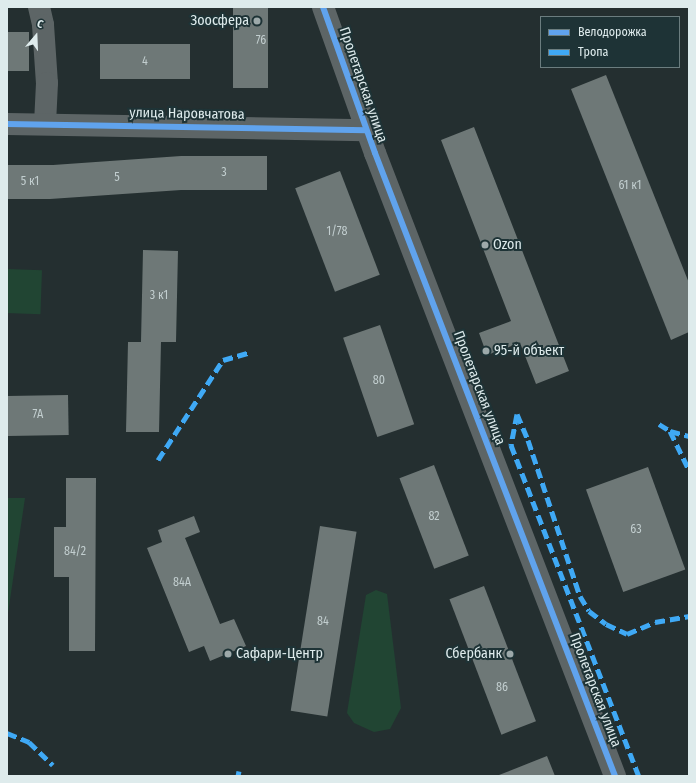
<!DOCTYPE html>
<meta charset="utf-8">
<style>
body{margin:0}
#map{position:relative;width:696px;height:783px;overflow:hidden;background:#242f30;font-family:"Fira Sans Condensed",sans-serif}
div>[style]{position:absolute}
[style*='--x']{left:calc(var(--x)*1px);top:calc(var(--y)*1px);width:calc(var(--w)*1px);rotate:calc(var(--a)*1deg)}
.green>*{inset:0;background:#214533;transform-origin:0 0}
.building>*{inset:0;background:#6e7877;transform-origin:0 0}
.minor>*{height:22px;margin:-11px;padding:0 11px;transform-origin:11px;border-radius:11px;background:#5d6566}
.quiet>*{height:5px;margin-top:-2.5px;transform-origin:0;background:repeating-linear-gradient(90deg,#3fa9f5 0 10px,transparent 0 15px)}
.cycleway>*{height:6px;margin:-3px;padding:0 3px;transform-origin:3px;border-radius:3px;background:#60a3ed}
.dots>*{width:11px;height:11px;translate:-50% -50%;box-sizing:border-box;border:2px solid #1e3336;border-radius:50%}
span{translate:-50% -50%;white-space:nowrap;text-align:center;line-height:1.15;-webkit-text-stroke:4px #1e3336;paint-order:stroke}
.number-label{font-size:12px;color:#c2cecf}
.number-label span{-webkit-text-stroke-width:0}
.poi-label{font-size:14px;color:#deebec}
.right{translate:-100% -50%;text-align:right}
.left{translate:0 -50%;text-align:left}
.street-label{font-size:14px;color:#deebec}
.frame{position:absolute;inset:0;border:8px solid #deebec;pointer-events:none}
.legend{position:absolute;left:540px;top:16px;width:140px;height:52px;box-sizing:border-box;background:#1e3336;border:1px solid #6b7d7f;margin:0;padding:5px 7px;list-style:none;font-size:12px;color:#deebec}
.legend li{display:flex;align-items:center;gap:8px;height:20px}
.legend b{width:20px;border:1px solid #6b7d7f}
.north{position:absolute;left:16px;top:16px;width:40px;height:40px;-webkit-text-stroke:3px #1e3336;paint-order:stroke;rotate:19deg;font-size:11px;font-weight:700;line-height:16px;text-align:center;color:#deebec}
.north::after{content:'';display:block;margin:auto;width:14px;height:18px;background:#deebec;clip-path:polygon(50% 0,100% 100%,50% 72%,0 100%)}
</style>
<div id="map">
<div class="green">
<i style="left:7px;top:269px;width:35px;height:44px;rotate:2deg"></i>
<i style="clip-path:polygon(7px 498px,25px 498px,7px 620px)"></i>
<i style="clip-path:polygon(376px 590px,387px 594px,401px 708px,390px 729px,374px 732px,354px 723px,347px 713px,366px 595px)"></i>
</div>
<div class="building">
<i style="left:233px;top:7px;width:35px;height:81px"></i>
<i style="left:7px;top:32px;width:22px;height:39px"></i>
<i style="left:100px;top:44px;width:90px;height:35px"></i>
<i style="clip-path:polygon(606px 75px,689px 283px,689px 332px,671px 340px,571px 89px)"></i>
<i style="clip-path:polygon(474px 127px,569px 371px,536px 384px,520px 343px,487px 355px,479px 333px,511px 321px,441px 140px)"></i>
<i style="clip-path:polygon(181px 156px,267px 156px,267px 190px,181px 190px,50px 199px,7px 199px,7px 165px,53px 165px)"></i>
<i style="left:340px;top:171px;width:111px;height:48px;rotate:69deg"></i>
<i style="clip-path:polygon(143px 250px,178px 251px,176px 342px,161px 342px,159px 432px,126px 432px,128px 342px,141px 342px)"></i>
<i style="left:380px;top:325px;width:105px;height:39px;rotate:71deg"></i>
<i style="left:68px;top:395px;width:40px;height:61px;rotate:89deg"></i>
<i style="left:434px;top:465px;width:97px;height:37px;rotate:69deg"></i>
<i style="left:648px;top:467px;width:109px;height:66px;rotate:70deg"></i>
<i style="clip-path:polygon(66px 478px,96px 478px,95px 651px,69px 651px,69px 577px,54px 577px,54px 527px,66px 527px)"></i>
<i style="clip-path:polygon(194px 516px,200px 532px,185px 538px,220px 624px,234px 619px,246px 646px,210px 661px,204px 646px,189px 652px,147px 548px,162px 542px,158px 530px)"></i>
<i style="left:320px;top:526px;width:37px;height:187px;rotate:9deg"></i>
<i style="left:484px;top:586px;width:145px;height:37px;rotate:69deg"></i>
<i style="clip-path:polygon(547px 756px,555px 776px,500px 776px,499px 775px)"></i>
</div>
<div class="minor">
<i style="--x:39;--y:7;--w:18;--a:77"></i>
<i style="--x:43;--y:25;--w:58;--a:86.1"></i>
<i style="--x:47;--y:83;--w:41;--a:92.8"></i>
<i style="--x:323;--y:7;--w:155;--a:70.4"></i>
<i style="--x:375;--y:153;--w:668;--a:68.93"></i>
<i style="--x:7;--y:124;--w:359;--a:1"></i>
</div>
<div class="quiet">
<i style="--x:517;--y:414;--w:32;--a:101"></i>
<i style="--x:511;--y:445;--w:355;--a:68.9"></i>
<i style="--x:517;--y:414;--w:28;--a:67"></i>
<i style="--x:528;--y:440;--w:164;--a:71.6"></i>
<i style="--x:580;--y:596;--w:17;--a:59"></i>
<i style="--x:589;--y:611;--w:21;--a:37"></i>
<i style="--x:606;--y:624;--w:23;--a:25"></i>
<i style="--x:627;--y:634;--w:30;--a:-23"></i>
<i style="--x:655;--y:622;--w:35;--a:-10"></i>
<i style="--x:659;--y:424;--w:13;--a:32"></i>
<i style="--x:670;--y:431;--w:43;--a:64"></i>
<i style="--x:670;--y:431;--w:20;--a:15"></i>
<i style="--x:158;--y:460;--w:119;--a:-57"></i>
<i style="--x:223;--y:360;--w:29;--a:-16"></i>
<i style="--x:7;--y:733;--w:24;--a:22"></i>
<i style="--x:29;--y:742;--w:33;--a:44"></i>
<i style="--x:238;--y:776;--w:5;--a:-79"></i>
</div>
<div class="cycleway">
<i style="--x:323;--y:7;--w:155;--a:70.4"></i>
<i style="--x:375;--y:153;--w:668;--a:68.93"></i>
<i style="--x:7;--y:124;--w:359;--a:1"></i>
</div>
<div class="dots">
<i style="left:257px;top:21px;background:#9da9aa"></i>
<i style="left:485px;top:245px;background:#9da9aa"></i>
<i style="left:486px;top:351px;background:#9da9aa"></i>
<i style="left:228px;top:654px;background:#9da9aa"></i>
<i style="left:510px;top:654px;background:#9da9aa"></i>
</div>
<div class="number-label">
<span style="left:261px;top:41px">76</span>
<span style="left:145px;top:62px">4</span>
<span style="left:224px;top:173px">3</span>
<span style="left:117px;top:178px">5</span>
<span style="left:30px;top:182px">5 к1</span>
<span style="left:630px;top:186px">61 к1</span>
<span style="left:337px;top:232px">1/78</span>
<span style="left:159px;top:296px">3 к1</span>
<span style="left:379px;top:381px">80</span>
<span style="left:38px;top:415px">7А</span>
<span style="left:434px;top:517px">82</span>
<span style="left:636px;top:530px">63</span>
<span style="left:75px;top:552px">84/2</span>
<span style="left:182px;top:583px">84А</span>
<span style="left:323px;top:622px">84</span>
<span style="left:502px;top:688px">86</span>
</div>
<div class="poi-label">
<span class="right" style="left:249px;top:21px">Зоосфера</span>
<span class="left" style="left:493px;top:245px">Ozon</span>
<span class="left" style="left:494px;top:351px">95-й объект</span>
<span class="left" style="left:236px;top:654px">Сафари-Центр</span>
<span class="right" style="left:502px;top:654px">Сбербанк</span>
</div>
<div class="street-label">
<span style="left:363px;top:85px;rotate:71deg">Пролетарская улица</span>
<span style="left:187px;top:114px;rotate:1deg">улица Наровчатова</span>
<span style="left:479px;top:388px;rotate:69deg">Пролетарская улица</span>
<span style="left:595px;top:690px;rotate:69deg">Пролетарская улица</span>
</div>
<div class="frame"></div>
<ul class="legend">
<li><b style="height:5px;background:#60a3ed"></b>Велодорожка</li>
<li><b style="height:5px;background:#3fa9f5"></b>Тропа</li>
</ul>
<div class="north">С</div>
</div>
